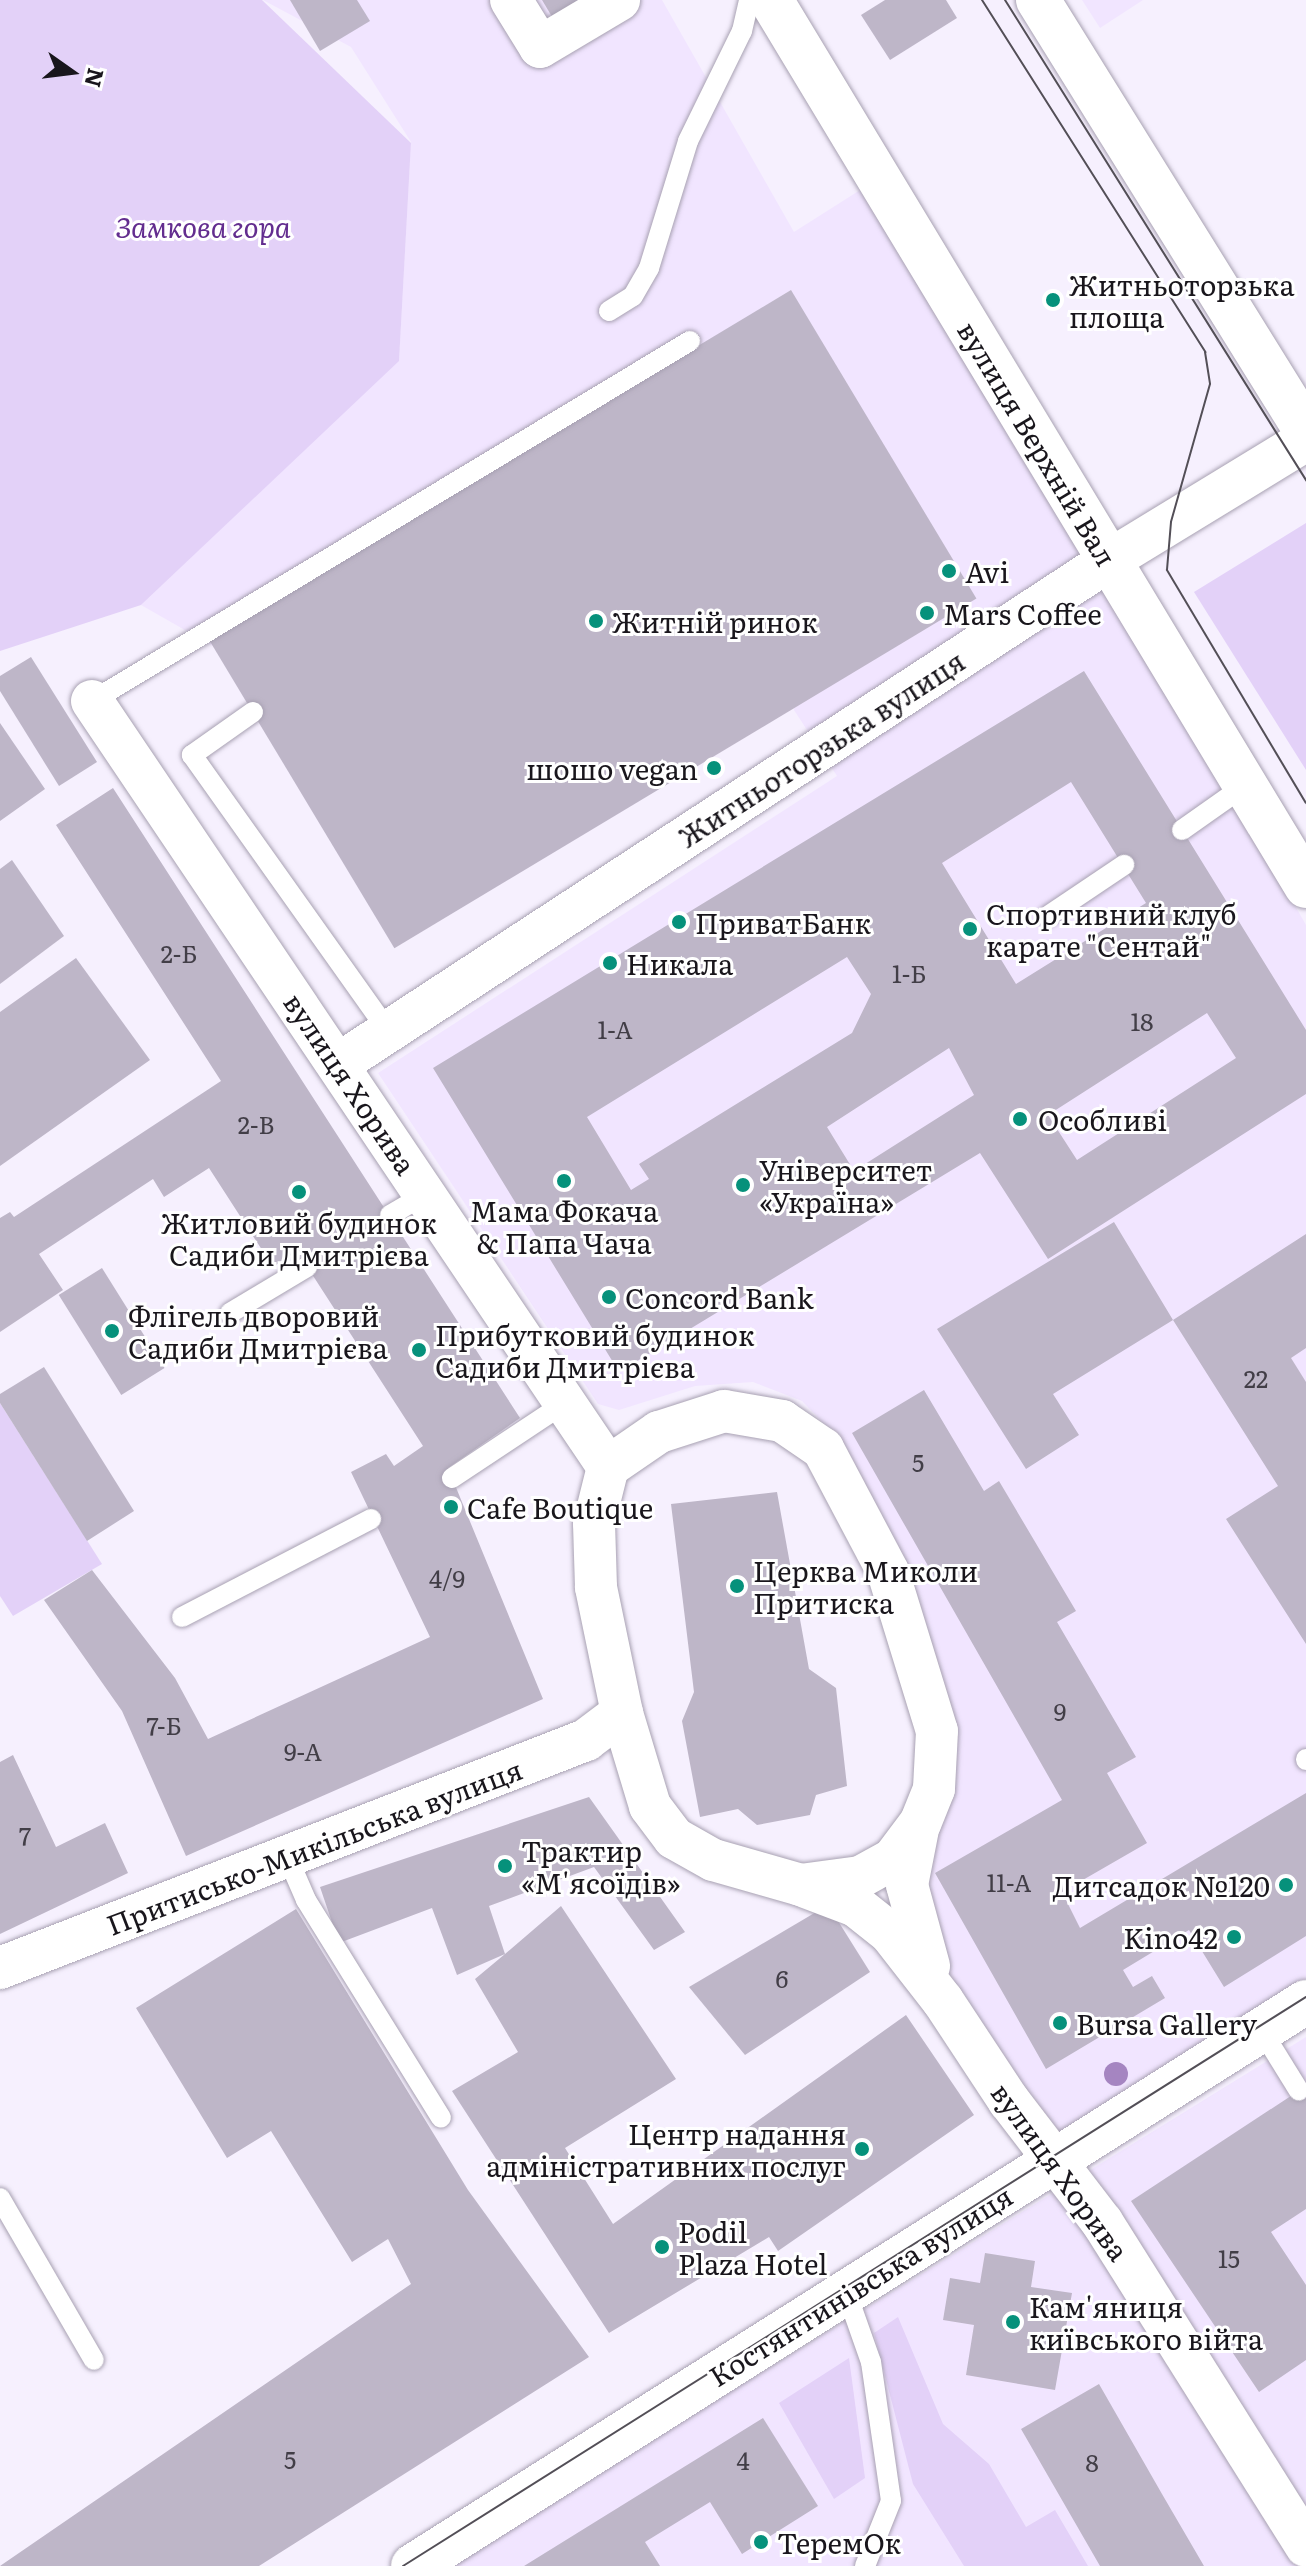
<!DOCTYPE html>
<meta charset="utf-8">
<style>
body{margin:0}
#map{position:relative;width:1306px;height:2566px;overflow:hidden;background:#f6f0fe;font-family:Literata,serif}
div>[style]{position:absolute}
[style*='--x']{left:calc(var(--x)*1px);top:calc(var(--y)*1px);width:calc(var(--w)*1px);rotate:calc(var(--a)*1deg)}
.built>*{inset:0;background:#f1e5ff}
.green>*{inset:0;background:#e3d1f8}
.building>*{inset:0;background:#beb6c8;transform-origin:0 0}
.roads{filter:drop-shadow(0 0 2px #a8a1b2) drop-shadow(0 0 2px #a8a1b2)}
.service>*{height:20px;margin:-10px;padding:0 10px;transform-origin:10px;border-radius:10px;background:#fff}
.minor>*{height:42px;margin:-21px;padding:0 21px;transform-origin:21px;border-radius:21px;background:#fff}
.tertiary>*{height:44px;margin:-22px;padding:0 22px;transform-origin:22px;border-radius:22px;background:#fff}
.secondary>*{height:44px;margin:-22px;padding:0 22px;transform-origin:22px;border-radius:22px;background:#fff}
.tram>*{height:2px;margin:-1px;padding:0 1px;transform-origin:1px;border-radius:1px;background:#534f57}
.trees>*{width:24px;height:24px;margin:-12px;border-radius:50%;background:#a585c1}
.dots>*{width:22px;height:22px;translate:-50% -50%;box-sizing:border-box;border:4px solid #fff;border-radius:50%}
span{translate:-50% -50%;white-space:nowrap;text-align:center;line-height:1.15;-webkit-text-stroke:6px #fff;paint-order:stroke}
.number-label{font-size:24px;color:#423e47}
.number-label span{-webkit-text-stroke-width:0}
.park-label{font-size:28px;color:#632d8f;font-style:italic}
.poi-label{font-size:28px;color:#19161c}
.left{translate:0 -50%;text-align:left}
.right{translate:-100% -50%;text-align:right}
.street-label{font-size:28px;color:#19161c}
.north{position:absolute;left:32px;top:32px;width:80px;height:80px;-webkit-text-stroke:6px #fff;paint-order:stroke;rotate:104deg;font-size:22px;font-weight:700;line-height:32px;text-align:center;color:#19161c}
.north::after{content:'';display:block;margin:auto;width:28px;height:36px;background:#19161c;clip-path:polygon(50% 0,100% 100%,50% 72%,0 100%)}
</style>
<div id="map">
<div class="built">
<i style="clip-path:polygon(263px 0,662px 0,794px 232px,879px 178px,1306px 925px,1306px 1979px,1052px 2141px,950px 1980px,921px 1900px,949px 1774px,834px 1434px,802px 1401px,753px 1382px,695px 1386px,619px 1410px,598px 1404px,378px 1073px,837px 776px,794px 710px,791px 290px,213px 646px,141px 605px,399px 360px,411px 142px,351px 47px)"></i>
<i style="clip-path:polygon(1082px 0,1143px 0,1100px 28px)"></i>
<i style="clip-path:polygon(1306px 2037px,1306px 2566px,448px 2566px)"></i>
</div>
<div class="green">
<i style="clip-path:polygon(0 0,262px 0,411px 143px,399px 361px,141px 605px,0 651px)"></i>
<i style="clip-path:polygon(1306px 523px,1306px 770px,1194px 592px)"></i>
<i style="clip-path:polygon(0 1403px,102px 1564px,13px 1616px,0 1596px)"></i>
<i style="clip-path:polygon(898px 2317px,943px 2424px,989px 2464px,1026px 2527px,1055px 2510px,1088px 2566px,964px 2566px,913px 2484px,874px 2333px)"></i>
<i style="clip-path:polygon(849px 2358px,865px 2478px,834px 2499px,779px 2403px)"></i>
</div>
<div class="building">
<i style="clip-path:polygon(290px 0,357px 0,370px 21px,320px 51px)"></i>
<i style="clip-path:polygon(542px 0,586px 0,554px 20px)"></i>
<i style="clip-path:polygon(885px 0,946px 0,957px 18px,890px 60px,861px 15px)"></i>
<i style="left:791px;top:290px;width:360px;height:679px;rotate:59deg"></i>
<i style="clip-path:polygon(31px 657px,97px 762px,59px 786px,0 691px,0 676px)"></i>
<i style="clip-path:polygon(evenodd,1084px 671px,1306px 1030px,1306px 1094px,1048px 1259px,980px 1153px,619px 1372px,433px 1068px,1084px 671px,1071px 782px,1146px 903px,1016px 984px,942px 863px,1071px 782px,1084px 671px,847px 957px,871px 994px,852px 1033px,639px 1164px,649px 1179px,631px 1190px,587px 1117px,847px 957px,1084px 671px,1207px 1013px,1236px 1058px,1077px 1160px,1048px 1115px,1207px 1013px,1084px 671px,949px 1048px,974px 1095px,854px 1171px,827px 1127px,949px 1048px)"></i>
<i style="clip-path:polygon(0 723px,45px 789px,0 821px)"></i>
<i style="clip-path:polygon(113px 788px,520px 1418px,448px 1468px,543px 1699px,186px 1856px,122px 1711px,44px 1600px,92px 1570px,175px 1678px,208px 1739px,430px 1637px,351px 1472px,386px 1454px,394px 1466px,423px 1446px,297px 1251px,273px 1267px,209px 1168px,164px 1197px,153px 1179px,39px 1254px,63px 1290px,0 1332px,0 1218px,10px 1212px,14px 1217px,221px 1081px,56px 825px)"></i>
<i style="clip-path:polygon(12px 860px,64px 936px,0 984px,0 869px)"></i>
<i style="clip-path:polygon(76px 958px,150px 1060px,0 1166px,0 1012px)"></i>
<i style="clip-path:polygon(1114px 1222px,1173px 1320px,1053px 1394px,1079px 1435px,1026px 1469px,937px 1329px)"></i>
<i style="clip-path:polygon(1306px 1234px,1306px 1348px,1291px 1358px,1306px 1382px,1306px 1644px,1226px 1519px,1278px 1486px,1173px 1320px)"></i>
<i style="left:102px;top:1268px;width:118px;height:51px;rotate:58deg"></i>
<i style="clip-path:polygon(44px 1367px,134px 1511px,87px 1541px,0 1403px,0 1394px)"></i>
<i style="clip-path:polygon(924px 1390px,984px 1491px,999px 1481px,1076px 1611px,1057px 1622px,1136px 1757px,1107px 1773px,1147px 1843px,1062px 1892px,1080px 1928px,1306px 1793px,1306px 1936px,1224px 1987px,1189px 1930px,1123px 1970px,1133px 1987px,1152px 1976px,1165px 1998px,1046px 2069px,935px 1873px,1062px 1800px,852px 1433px)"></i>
<i style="clip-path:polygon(777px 1492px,809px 1669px,836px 1688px,847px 1786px,816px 1795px,810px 1815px,757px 1825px,738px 1809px,700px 1817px,682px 1721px,694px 1692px,671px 1504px)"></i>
<i style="clip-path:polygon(13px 1755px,56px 1847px,105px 1823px,128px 1873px,0 1934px,0 1762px)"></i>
<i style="clip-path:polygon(589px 1797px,685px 1932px,654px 1950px,594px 1867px,489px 1906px,505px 1954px,561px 1906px,676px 2079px,565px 2148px,613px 2224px,906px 2015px,974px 2115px,778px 2251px,769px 2237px,609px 2333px,452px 2091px,518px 2052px,475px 1979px,505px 1954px,457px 1975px,432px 1908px,339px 1943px,320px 1887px)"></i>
<i style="clip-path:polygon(828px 1905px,870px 1972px,745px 2055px,689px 1987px)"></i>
<i style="clip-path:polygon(296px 1909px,468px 2190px,589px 2357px,259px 2566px,0 2566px,411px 2284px,388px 2239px,352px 2262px,271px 2131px,227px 2158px,136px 2008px)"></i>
<i style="clip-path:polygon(1306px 2086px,1306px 2209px,1271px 2232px,1306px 2285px,1306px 2360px,1259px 2392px,1131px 2201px)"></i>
<i style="clip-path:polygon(985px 2253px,1035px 2261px,1031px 2287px,1072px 2293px,1055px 2390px,966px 2375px,974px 2325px,943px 2320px,950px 2278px,980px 2283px)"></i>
<i style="clip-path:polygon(1099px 2384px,1162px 2494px,1204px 2566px,1100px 2566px,1085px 2540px,1021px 2429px)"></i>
<i style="clip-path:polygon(763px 2418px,818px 2506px,742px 2554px,710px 2502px,645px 2542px,660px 2566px,524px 2566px)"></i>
</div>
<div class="roads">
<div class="service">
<i style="--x:609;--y:311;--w:28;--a:-32"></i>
<i style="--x:633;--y:296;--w:32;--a:-60"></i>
<i style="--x:649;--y:268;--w:133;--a:-72.9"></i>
<i style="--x:688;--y:141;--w:123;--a:-63.9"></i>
<i style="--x:742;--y:31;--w:32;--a:-77"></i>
<i style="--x:92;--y:701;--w:698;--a:-31.05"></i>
<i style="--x:253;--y:712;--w:75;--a:144.8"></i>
<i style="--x:192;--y:755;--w:336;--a:54.6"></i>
<i style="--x:1182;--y:830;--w:75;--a:-35.2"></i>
<i style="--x:1048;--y:916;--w:92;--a:-33.9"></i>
<i style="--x:390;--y:1215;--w:42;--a:-30.3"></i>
<i style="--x:230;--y:1313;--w:90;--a:-30.9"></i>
<i style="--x:452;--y:1478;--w:136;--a:-33.6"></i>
<i style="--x:182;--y:1617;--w:213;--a:-27.4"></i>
<i style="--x:1306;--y:1759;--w:1;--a:90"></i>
<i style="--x:287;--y:1856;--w:48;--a:66.6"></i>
<i style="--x:306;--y:1900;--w:256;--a:58.2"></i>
<i style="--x:1262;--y:2031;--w:70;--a:58.3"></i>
<i style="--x:0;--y:2198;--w:187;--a:59.9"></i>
<i style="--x:847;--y:2294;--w:72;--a:70.6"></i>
<i style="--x:871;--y:2362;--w:140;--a:81.8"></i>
<i style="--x:891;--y:2501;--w:70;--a:111.8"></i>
</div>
<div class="minor">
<i style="--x:511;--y:0;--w:55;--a:58.3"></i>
<i style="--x:540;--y:47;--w:92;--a:-30.7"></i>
<i style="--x:92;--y:701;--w:924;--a:56.03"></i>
<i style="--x:340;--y:1063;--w:918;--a:-33.17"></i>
<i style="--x:1108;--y:561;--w:232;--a:-31.4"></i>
<i style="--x:724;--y:1411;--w:59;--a:9.8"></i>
<i style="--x:782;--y:1421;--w:50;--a:34.3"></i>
<i style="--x:823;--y:1449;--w:139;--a:62.1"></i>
<i style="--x:888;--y:1572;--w:166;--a:72.9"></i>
<i style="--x:937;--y:1731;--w:58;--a:93"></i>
<i style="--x:934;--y:1789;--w:37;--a:112"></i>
<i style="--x:920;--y:1823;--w:45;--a:126.9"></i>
<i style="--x:893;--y:1859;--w:38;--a:151"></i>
<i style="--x:860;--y:1877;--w:60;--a:172.3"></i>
<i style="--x:801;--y:1885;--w:91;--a:-164.1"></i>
<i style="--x:713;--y:1860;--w:45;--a:-150.6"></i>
<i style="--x:674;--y:1838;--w:40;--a:-127"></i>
<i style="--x:650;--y:1806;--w:97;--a:-106.8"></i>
<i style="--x:622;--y:1713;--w:129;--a:-101.7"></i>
<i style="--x:596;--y:1587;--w:64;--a:-91.8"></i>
<i style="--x:594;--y:1523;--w:58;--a:-76"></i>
<i style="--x:608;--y:1467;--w:62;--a:-34.5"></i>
<i style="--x:659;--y:1432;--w:68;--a:-17.9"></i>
<i style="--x:918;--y:1829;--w:57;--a:101.1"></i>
<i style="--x:907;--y:1885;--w:84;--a:74.8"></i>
<i style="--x:806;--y:1887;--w:53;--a:20.8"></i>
<i style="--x:856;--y:1906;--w:43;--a:38.5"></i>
<i style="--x:890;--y:1933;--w:86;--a:52.1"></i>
<i style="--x:943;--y:2001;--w:120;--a:56.6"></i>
<i style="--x:1009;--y:2101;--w:153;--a:52.5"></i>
<i style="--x:1102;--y:2222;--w:383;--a:57.8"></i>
<i style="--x:0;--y:1968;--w:629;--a:-21.26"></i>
<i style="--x:586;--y:1740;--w:45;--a:-36.9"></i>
</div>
<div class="tertiary">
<i style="--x:413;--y:2566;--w:1056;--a:-32.28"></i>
</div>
<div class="secondary">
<i style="--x:771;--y:0;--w:1035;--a:58.87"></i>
<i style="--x:1038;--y:0;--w:508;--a:58.13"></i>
</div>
</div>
<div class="tram">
<i style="--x:982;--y:0;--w:417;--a:57.6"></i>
<i style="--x:1205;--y:352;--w:32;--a:81"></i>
<i style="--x:1210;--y:384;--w:143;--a:105.8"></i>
<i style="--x:1171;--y:522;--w:48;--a:94.8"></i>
<i style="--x:1167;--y:570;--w:271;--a:59.2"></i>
<i style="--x:1005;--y:0;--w:567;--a:57.91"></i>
<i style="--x:403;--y:2566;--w:1067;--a:-32.22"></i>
</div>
<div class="trees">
<i style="left:1116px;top:2074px"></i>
</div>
<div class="dots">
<i style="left:1053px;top:300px;background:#06917b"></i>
<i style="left:949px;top:571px;background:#06917b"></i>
<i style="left:927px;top:613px;background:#06917b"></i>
<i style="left:596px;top:621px;background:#06917b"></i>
<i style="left:714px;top:768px;background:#06917b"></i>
<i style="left:679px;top:922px;background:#06917b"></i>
<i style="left:970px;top:929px;background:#06917b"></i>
<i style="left:610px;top:963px;background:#06917b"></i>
<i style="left:1020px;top:1119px;background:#06917b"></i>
<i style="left:564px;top:1181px;background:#06917b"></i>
<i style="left:743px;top:1185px;background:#06917b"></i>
<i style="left:299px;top:1192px;background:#06917b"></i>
<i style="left:609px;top:1297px;background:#06917b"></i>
<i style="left:112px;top:1331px;background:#06917b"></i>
<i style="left:419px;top:1350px;background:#06917b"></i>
<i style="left:451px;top:1507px;background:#06917b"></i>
<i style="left:737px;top:1586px;background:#06917b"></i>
<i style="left:505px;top:1866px;background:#06917b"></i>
<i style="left:1286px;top:1885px;background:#06917b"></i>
<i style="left:1234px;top:1937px;background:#06917b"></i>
<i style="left:1060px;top:2023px;background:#06917b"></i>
<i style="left:862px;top:2149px;background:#06917b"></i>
<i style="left:662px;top:2247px;background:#06917b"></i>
<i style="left:1013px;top:2322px;background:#06917b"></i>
<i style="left:761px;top:2542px;background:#06917b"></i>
</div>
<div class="number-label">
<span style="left:179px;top:953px">2-Б</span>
<span style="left:909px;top:973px">1-Б</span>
<span style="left:1142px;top:1021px">18</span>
<span style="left:615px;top:1029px">1-А</span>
<span style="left:256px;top:1124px">2-В</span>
<span style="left:1256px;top:1378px">22</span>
<span style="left:918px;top:1462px">5</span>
<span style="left:447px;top:1578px">4/9</span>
<span style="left:1060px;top:1711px">9</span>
<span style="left:164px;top:1725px">7-Б</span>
<span style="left:303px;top:1751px">9-А</span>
<span style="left:25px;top:1835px">7</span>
<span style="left:1009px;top:1882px">11-А</span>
<span style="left:782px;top:1978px">6</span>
<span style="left:1229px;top:2258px">15</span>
<span style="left:290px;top:2459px">5</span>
<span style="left:743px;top:2460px">4</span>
<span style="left:1092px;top:2462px">8</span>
</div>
<div class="park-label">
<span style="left:203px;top:226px">Замкова гора</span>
</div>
<div class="poi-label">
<span class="left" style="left:1069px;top:300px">Житньоторзька<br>площа</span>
<span class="left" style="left:965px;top:571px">Avi</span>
<span class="left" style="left:943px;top:613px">Mars Coffee</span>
<span class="left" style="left:612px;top:621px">Житній ринок</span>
<span class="right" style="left:698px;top:768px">шошо vegan</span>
<span class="left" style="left:986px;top:929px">Спортивний клуб<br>карате "Сентай"</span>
<span class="left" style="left:695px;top:922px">ПриватБанк</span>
<span class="left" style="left:626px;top:963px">Никала</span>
<span class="left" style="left:1038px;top:1119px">Особливі</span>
<span class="left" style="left:759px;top:1185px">Університет<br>«Україна»</span>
<span style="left:564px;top:1226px">Мама Фокача<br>&amp; Папа Чача</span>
<span style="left:299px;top:1238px">Житловий будинок<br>Садиби Дмитрієва</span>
<span class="left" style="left:625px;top:1297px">Concord Bank</span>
<span class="left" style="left:128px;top:1331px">Флігель дворовий<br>Садиби Дмитрієва</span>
<span class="left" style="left:435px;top:1350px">Прибутковий будинок<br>Садиби Дмитрієва</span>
<span class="left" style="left:467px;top:1507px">Cafe Boutique</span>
<span class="left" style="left:753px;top:1586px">Церква Миколи<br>Притиска</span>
<span class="left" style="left:521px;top:1866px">Трактир<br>«М'ясоїдів»</span>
<span class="right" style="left:1270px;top:1885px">Дитсадок №120</span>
<span class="right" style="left:1218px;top:1937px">Kino42</span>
<span class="left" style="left:1076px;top:2023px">Bursa Gallery</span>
<span class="right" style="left:846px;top:2149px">Центр надання<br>адміністративних послуг</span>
<span class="left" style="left:678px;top:2247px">Podil<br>Plaza Hotel</span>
<span class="left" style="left:1029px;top:2322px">Кам'яниця<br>київського війта</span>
<span class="left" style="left:777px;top:2542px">ТеремОк</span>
</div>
<div class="street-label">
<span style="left:1038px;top:443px;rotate:59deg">вулиця Верхній Вал</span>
<span style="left:821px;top:748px;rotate:-33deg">Житньоторзька вулиця</span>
<span style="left:351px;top:1083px;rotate:56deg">вулиця Хорива</span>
<span style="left:314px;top:1846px;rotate:-21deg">Притисько-Микільська вулиця</span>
<span style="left:1061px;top:2171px;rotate:54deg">вулиця Хорива</span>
<span style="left:860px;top:2285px;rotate:-32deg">Костянтинівська вулиця</span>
</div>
<div class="north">N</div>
</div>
